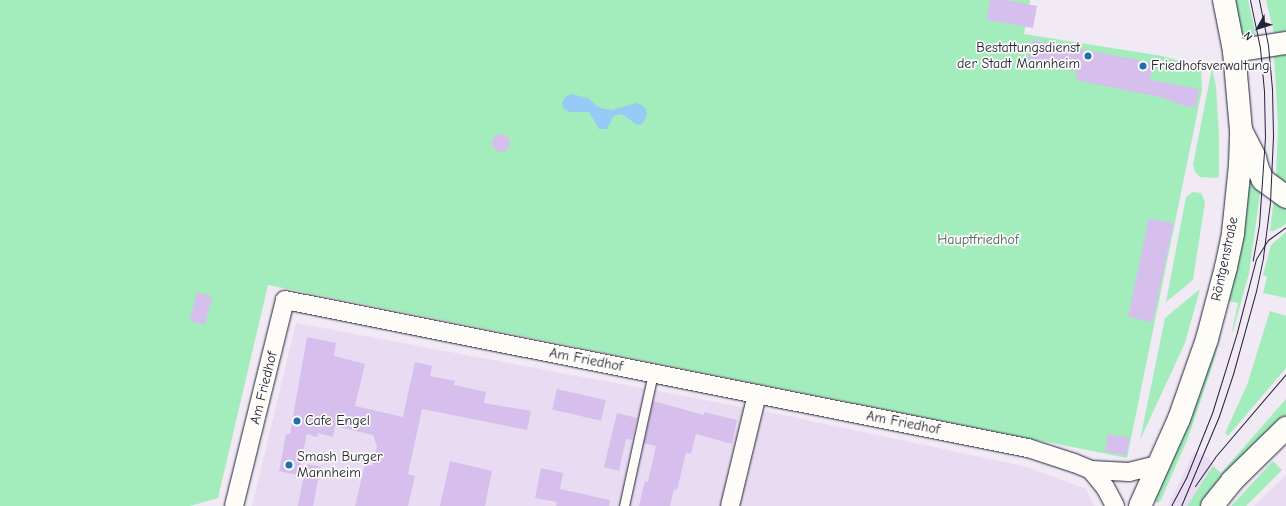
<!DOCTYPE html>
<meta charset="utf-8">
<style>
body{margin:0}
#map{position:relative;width:1286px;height:506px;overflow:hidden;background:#f1e9f4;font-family:"Comic Neue",sans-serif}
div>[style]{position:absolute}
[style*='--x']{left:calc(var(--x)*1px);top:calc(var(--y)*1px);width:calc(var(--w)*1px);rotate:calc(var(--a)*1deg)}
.built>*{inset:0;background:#e9dcf2}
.green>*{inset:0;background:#a3edbc}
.water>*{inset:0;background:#97caf4}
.building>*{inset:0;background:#d6beed;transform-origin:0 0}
.round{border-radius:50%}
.roads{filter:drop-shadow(0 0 1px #22223b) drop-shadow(0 0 1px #22223b)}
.service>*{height:9px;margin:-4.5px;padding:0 4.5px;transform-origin:4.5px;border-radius:4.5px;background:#fdfcf7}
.minor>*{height:18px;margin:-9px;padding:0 9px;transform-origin:9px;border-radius:9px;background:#fdfcf7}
.secondary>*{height:22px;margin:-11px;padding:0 11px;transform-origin:11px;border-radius:11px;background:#fdfcf7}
.tram>*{height:1px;margin:-0.5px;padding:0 0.5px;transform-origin:0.5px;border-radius:0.5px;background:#22223b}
.dots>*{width:11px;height:11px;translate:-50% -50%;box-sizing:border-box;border:2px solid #fdfcf7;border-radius:50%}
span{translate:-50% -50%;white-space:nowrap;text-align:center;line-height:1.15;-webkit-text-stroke:3.5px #fdfcf7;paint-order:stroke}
.poi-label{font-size:14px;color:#22223b}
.right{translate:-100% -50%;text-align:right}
.left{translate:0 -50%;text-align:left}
.park-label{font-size:14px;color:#495f62}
.street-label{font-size:14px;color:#22223b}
.north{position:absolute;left:1238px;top:8px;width:40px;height:40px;-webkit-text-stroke:3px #fdfcf7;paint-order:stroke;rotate:231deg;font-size:11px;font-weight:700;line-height:16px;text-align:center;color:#22223b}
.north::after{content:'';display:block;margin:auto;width:14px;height:18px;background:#22223b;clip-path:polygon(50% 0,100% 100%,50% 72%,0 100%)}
</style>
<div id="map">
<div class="built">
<i style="clip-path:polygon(296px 323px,769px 412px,1027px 467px,1086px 489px,1094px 506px,252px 506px)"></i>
<i style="clip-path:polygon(1194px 452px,1207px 457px,1214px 465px,1187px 506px,1168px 506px)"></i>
<i style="clip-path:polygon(1286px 475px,1286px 506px,1254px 506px)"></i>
</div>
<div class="green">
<i style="clip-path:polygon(0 0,1030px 0,1024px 34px,1162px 56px,1201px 67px,1202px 90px,1127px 458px,268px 285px,218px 498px,190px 506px,0 506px)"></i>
<i style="clip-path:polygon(1235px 0,1248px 0,1256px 35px,1243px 36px,1241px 35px)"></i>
<i style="clip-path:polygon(1266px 0,1286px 0,1286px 31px,1274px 33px)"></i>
<i style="clip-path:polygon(1286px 53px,1286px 188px,1276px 180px,1278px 124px,1274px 55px)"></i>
<i style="clip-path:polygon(1212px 68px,1216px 86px,1219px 137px,1219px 177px,1216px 178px,1200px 177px,1195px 172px,1193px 165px)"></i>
<i style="clip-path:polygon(1249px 176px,1261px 187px,1249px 273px,1233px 331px,1232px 331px,1238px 303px,1228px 301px,1214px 361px,1188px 438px,1161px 500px,1158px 503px,1154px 501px)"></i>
<i style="clip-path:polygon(1193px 192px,1201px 193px,1205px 202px,1193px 280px,1166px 302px,1186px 197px)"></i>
<i style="clip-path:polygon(1274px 198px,1286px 204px,1286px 224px,1274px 231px,1270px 231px)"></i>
<i style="clip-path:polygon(1286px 232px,1286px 298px,1263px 293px,1267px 277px,1263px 275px,1271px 245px)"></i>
<i style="clip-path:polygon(1200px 289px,1185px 343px,1140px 440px,1165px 318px)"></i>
<i style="clip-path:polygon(1270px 311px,1286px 316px,1286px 368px,1228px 436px,1225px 433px,1247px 385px)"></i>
<i style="clip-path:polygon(1286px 399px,1286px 415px,1278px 424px,1210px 493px,1200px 506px,1187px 506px,1213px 466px,1221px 473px)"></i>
<i style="clip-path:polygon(1273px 461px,1282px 470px,1246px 506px,1231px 506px)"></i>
</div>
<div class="water">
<i style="clip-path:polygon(571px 94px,588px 98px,597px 106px,604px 109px,612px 110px,636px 103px,642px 105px,646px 109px,647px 115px,642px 124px,637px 125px,622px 114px,617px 115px,613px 117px,607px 129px,599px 129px,589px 112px,569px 112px,564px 109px,562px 103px,565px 97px)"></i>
</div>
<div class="building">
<i style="clip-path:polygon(990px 0,1005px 0,1037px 6px,1033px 28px,987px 20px)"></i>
<i style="clip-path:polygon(1032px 40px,1154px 63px,1150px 80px,1199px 89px,1196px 108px,1174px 103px,1175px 102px,1160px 97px,1076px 80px,1077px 72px,1028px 62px)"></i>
<i class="round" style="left:492px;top:134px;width:18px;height:18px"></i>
<i style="left:1149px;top:218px;width:25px;height:101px;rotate:12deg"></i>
<i style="left:197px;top:292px;width:16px;height:30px;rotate:15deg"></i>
<i style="clip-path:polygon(307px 337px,336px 343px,334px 356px,365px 364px,355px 406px,403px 417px,415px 362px,432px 366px,430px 376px,455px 381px,454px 385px,486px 392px,484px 403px,531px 411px,527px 430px,422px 409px,408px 474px,415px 476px,408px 506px,355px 506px,365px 464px,372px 466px,377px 446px,373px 435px,335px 426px,333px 437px,318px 433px,317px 437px,307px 434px,298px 475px,279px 471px,286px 434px,290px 434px)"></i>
<i style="left:557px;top:389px;width:50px;height:21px;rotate:13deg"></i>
<i style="clip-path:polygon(653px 401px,704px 415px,704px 412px,737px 420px,732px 444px,696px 434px,691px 454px,686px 453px,677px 490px,674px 489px,670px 506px,639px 506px,645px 481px,648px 482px,656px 446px,644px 443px)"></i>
<i style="clip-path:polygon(617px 413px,637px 418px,632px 440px,626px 439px,619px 471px,604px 467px)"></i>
<i style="left:1108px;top:434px;width:22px;height:18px;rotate:10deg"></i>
<i style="clip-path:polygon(450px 461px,492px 471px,485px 506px,440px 506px)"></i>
<i style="left:306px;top:464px;width:15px;height:43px;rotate:11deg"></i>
<i style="clip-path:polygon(541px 468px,563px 473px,560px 489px,610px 500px,609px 506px,556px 506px,557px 502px,535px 498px)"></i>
</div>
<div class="roads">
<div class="service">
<i style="--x:624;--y:506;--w:136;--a:-77.7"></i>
</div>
<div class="minor">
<i style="--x:1091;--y:470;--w:22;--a:51"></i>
<i style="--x:1105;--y:487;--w:21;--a:62"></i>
<i style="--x:234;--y:506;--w:212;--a:-76.1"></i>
<i style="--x:285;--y:300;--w:758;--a:11.27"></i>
<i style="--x:1028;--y:448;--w:48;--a:18.1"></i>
<i style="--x:1074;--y:463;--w:18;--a:22"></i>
<i style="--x:1091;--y:470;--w:38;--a:3"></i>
<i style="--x:1129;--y:472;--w:30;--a:-14"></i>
<i style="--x:730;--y:506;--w:115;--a:-76.4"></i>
</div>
<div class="secondary">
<i style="--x:1234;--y:51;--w:53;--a:-8.7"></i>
<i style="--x:1243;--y:134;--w:27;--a:63"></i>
<i style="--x:1255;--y:158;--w:11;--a:75"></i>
<i style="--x:1258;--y:169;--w:12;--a:66"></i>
<i style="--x:1263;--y:180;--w:29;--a:36"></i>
<i style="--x:1140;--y:506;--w:95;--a:-65.9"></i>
<i style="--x:1179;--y:419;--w:85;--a:-70.7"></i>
<i style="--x:1207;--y:339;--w:74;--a:-75.2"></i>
<i style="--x:1226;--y:267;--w:35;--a:-78"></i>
<i style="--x:1233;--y:233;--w:68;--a:-84.1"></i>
<i style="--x:1240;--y:165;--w:35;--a:-88"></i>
<i style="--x:1241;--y:130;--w:79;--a:-95.1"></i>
<i style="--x:1234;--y:51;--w:52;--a:-101.1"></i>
<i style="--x:1212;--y:506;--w:32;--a:-51"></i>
<i style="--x:1232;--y:481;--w:76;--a:-44.5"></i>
</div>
</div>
<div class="tram">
<i style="--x:1250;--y:0;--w:49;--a:78.2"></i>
<i style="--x:1260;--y:48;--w:43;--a:84.7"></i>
<i style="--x:1264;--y:91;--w:46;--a:88.8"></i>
<i style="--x:1265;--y:137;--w:88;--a:93.9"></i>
<i style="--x:1259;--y:225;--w:36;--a:100"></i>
<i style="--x:1195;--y:486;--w:35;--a:-55"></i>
<i style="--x:1215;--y:457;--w:109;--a:-49.5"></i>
<i style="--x:1171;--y:506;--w:32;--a:-62"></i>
<i style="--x:1186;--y:478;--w:70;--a:-68.2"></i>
<i style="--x:1212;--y:413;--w:85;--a:-72.8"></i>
<i style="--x:1237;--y:332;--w:75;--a:-75.4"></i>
<i style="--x:1256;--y:259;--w:22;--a:-58"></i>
<i style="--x:1268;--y:240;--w:22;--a:-36"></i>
<i style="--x:1181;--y:506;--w:98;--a:-67.1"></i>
<i style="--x:1219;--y:416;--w:44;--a:-71.6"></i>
<i style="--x:1233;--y:374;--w:86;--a:-74.5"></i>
<i style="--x:1256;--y:291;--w:35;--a:-78"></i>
<i style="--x:1263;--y:257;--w:55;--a:-82.7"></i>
<i style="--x:1270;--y:202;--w:66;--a:-87.4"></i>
<i style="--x:1273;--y:136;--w:47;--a:-91.2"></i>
<i style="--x:1272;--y:89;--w:44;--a:-95.2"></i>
<i style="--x:1268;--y:45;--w:46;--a:-101.3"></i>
</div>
<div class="dots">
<i style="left:1088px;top:56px;background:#1f6fb2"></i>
<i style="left:1143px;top:66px;background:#1f6fb2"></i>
<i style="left:297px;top:421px;background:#1f6fb2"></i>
<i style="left:289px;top:465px;background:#1f6fb2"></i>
</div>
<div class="poi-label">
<span class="right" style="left:1080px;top:56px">Bestattungsdienst<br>der Stadt Mannheim</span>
<span class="left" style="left:1151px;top:66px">Friedhofsverwaltung</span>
<span class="left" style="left:305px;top:421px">Cafe Engel</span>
<span class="left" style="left:297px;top:465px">Smash Burger<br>Mannheim</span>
</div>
<div class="park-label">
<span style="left:978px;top:240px">Hauptfriedhof</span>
</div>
<div class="street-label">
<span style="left:1225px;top:259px;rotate:-78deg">Röntgenstraße</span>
<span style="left:586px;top:360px;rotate:11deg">Am Friedhof</span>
<span style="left:264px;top:388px;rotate:-76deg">Am Friedhof</span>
<span style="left:903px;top:423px;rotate:11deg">Am Friedhof</span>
</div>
<div class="north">N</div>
</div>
